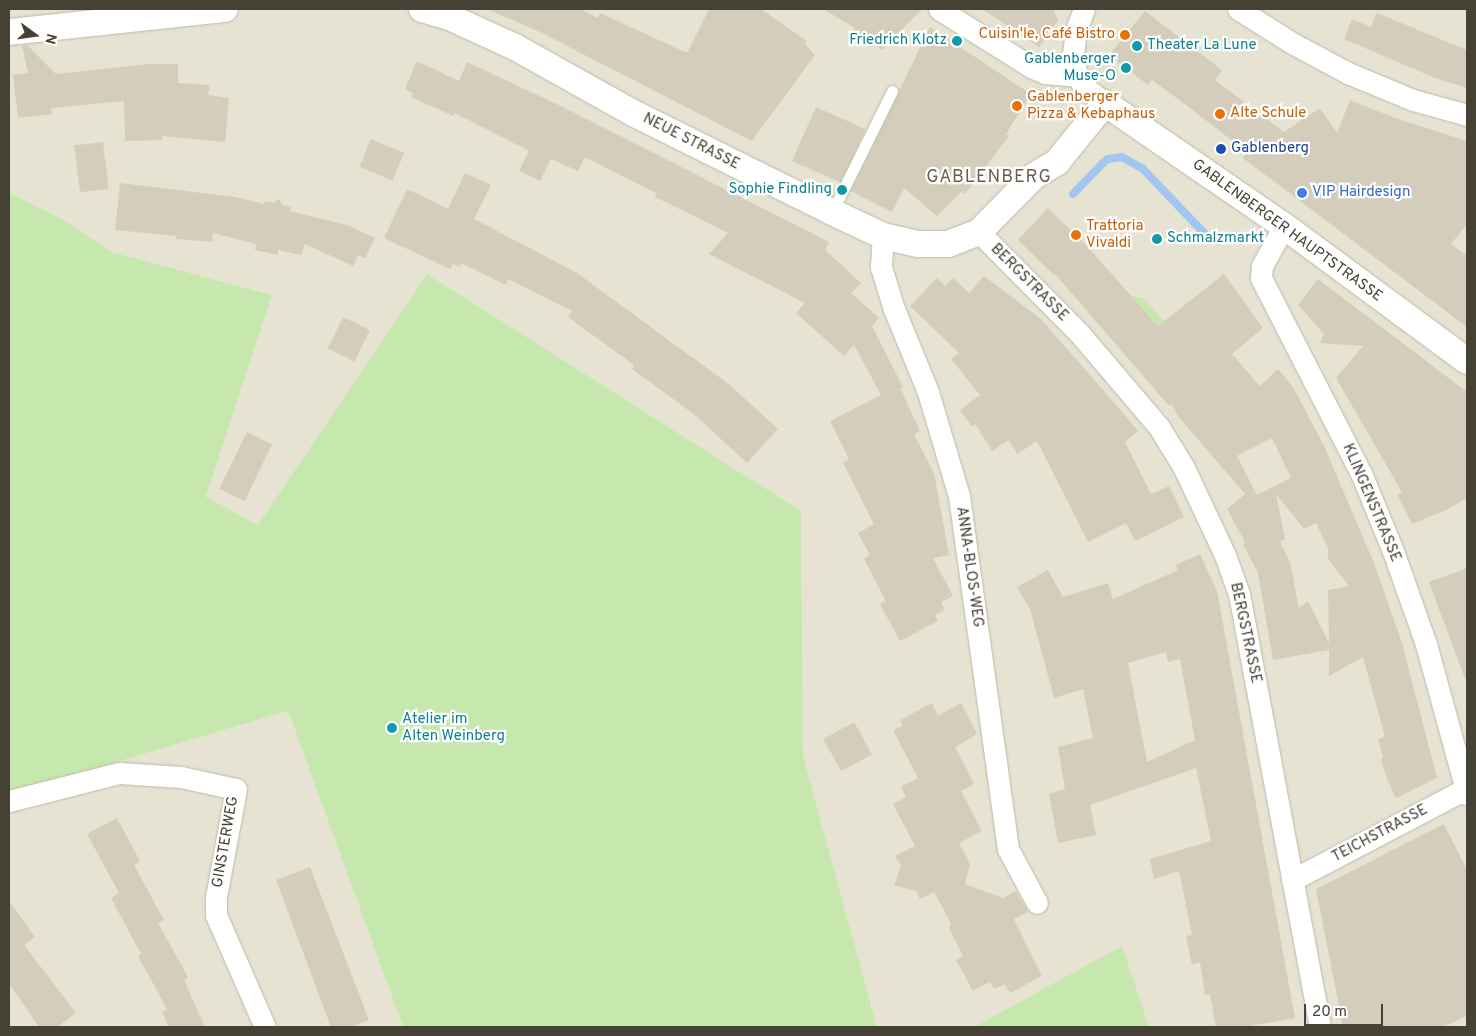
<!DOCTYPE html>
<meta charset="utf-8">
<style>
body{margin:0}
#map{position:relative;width:1476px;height:1036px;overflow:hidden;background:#f2f0e5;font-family:Overpass,sans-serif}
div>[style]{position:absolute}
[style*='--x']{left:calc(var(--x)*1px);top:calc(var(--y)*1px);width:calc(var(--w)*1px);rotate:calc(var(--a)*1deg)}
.residential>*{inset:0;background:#e6e3d3}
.green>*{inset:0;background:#c6e7ae}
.stream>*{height:8px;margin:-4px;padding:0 4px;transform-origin:4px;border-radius:4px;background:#a1c6ef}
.building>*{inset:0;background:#d4cdbb;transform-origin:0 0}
.roads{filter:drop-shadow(0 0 1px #beb9a8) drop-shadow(0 0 1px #beb9a8)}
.service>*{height:11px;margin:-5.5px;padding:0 5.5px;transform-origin:5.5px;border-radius:5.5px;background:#fff}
.minor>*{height:21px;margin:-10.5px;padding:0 10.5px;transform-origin:10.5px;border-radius:10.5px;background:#fff}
.tertiary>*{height:26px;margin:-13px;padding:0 13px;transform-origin:13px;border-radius:13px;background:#fff}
.dots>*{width:14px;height:14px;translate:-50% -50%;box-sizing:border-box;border:2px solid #fff;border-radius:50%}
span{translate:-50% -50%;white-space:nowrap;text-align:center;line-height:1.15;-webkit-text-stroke:4.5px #fff;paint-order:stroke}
.food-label{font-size:15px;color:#c56008}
.right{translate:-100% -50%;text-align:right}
.left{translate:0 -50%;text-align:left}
.culture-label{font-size:15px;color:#0d838f}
.street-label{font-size:15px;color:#454135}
.transit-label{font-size:15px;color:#164399}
.shop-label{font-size:15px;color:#366cbe}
.quarter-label{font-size:18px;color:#68604c;letter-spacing:1px}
.frame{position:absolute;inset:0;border:10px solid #454135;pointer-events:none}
.north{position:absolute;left:10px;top:10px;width:50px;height:50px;-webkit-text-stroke:4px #fff;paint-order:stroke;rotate:104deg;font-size:14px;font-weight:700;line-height:20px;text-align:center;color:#454135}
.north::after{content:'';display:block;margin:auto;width:18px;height:22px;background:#454135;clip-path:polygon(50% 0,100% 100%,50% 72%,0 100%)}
.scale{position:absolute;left:1304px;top:1004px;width:79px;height:22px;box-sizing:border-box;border:2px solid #454135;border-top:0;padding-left:6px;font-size:15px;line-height:18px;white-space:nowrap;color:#454135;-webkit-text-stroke:4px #fff;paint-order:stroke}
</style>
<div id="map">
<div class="residential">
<i style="clip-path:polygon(9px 9px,1467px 9px,1467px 1027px,1149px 1027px,1122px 947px,974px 1027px,877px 1027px,803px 756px,801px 511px,427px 274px,259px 525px,206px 498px,272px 295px,112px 252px,64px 220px,9px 193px)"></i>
<i style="clip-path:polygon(288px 711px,403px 1027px,9px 1027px,9px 794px)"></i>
</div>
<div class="green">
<i style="clip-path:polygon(9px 193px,64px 220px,112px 252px,272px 295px,206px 497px,258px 525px,427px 274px,801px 511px,803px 756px,877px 1027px,403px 1027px,288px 711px,9px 794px)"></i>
<i style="clip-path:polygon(1131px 295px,1144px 299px,1164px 321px,1158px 326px)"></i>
<i style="clip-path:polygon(1122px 946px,1149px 1027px,974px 1027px)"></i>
</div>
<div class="stream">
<i style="--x:1073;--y:194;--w:43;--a:-45.9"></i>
<i style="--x:1103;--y:163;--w:6;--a:-39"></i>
<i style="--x:1108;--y:159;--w:14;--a:-8"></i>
<i style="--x:1122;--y:157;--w:23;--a:29"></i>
<i style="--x:1142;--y:168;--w:93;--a:46.3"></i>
<i style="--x:1206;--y:235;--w:13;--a:27"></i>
</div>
<div class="building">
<i style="clip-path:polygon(487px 9px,580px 9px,598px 18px,600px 13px,687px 53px,709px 9px,761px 9px,807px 41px,805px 44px,815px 55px,752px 141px,540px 32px)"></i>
<i style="clip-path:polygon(823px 9px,922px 9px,882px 50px,854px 30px,855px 28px)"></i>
<i style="clip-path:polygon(982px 9px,1053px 9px,1058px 20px,1039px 47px)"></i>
<i style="clip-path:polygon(1145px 11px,1222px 70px,1215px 80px,1284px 132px,1320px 108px,1337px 133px,1350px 100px,1395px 118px,1467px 141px,1467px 224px,1451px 244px,1467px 256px,1467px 327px,1243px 158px,1247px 152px,1186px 105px,1152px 80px,1148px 85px,1109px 55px)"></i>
<i style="clip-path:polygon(1377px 13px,1467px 50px,1467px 88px,1435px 78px,1344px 39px,1352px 19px,1371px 27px)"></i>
<i style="clip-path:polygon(930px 27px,1031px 94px,1006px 134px,1009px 136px,965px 194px,962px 191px,937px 216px,904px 188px,892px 212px,851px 191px)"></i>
<i style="clip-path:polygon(27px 45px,56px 74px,149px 64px,178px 64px,178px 83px,210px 85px,208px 95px,229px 98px,225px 142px,162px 136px,162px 140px,125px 141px,124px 101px,51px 108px,52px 114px,18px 118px,13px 75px,28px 73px,22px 46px)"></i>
<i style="clip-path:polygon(417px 61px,459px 81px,467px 62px,563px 107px,829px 242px,825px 250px,861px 283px,851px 293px,879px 318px,872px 326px,903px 387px,900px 388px,920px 431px,914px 434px,934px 473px,949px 555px,933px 558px,953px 596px,941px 602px,945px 610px,935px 615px,938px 621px,900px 641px,880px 604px,886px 601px,864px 559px,870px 555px,858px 533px,874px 524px,843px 463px,849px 459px,830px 421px,881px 395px,854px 345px,844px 356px,796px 313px,805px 303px,709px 254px,728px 233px,655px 197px,656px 193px,585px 157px,578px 171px,551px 159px,540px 181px,519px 171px,529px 151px,455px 113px,453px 116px,411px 97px,413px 93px,405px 89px)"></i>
<i style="left:816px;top:107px;width:54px;height:59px;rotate:24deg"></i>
<i style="left:371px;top:139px;width:36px;height:30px;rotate:23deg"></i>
<i style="left:103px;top:142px;width:47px;height:29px;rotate:83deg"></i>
<i style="clip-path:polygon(465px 173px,491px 185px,474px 219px,577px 273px,730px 385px,778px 429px,747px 463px,695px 415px,632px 369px,634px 365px,568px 317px,572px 311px,508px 279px,506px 285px,461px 263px,460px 267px,453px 264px,450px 269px,384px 238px,407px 189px,448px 209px)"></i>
<i style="clip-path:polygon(120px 183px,235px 197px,264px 204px,265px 201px,273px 203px,279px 199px,282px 205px,291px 207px,290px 211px,347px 225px,375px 238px,365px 259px,358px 255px,353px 266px,305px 244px,301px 255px,278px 250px,278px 255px,255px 250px,256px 244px,213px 233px,212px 242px,176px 239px,176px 236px,115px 230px)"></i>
<i style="clip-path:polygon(evenodd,1048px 208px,1086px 245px,1158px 326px,1224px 274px,1263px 328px,1232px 354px,1260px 386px,1278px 369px,1293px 387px,1324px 446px,1374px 563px,1402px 643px,1437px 778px,1396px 798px,1387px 779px,1381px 760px,1383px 757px,1378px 739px,1385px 737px,1363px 657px,1329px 676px,1329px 650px,1273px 660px,1258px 573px,1243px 544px,1245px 542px,1227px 509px,1245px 494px,1178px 416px,1171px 404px,1169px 406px,1056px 275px,1055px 276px,1018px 240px,1048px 208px,1272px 438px,1291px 478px,1257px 495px,1237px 456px,1272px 438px,1048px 208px,1276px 494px,1304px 529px,1316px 523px,1328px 548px,1328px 559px,1349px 586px,1328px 590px,1329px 643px,1308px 601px,1299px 608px,1290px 562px,1280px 542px,1285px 539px,1276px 494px)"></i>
<i style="clip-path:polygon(984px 276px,1041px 319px,1118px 407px,1138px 431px,1125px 442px,1151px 494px,1169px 486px,1184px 517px,1135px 541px,1126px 523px,1088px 542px,1037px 441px,1017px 454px,1009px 440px,992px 451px,975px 424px,972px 427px,960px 410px,980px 395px,951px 359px,959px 353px,910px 306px,937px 278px,945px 286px,953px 278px,969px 293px)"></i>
<i style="clip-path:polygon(1318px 279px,1467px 392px,1467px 498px,1446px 510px,1412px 524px,1397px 495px,1402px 492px,1336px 378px,1363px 346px,1320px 343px,1324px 334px,1298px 305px)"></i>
<i style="left:343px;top:317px;width:30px;height:35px;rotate:26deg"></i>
<i style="left:247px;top:432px;width:28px;height:63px;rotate:26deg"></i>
<i style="clip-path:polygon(evenodd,1200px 554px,1217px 591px,1295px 1018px,1244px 1027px,1216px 1027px,1210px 994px,1205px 995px,1200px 962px,1192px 965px,1186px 936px,1192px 935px,1179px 871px,1154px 879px,1150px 859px,1211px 841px,1196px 768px,1090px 805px,1096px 835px,1058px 843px,1049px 794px,1065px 789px,1058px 747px,1093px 738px,1083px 689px,1054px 698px,1030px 609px,1017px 587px,1048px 570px,1063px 597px,1108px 583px,1113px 599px,1178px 570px,1176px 565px,1200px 554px,1166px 652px,1168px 662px,1180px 659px,1195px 740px,1147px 762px,1128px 663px,1166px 652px)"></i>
<i style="clip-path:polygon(1467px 568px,1467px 678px,1465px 679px,1429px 582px)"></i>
<i style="clip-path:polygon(932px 703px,938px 716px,961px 703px,977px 734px,955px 747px,974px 784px,961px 791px,982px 831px,959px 843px,970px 864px,965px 884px,1003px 898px,1016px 891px,1028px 912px,1014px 919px,1042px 976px,1010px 993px,1005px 984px,994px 989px,990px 982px,973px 991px,956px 960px,963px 956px,949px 928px,951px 923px,934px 892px,920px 899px,916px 891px,894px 885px,901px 866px,895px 856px,915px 846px,893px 804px,906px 797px,901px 787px,918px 778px,893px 730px,903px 726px,900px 720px)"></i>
<i style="left:854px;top:722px;width:37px;height:35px;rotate:61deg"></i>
<i style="clip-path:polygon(117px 818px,140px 861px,134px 865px,164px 920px,158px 923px,188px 977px,184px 980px,205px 1027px,169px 1027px,162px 1012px,167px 1009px,138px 956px,141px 954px,111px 898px,119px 893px,87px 834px)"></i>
<i style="clip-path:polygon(1444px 824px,1467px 870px,1467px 1016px,1442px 1027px,1343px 1027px,1316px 889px)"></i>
<i style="clip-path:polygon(310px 867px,369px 1020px,351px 1027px,331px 1027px,276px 880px)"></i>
<i style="clip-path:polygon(9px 901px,35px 937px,24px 945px,76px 1013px,57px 1027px,39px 1027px,9px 983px)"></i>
</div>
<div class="roads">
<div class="service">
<i style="--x:832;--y:212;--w:135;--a:-63.6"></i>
</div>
<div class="minor">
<i style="--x:939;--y:9;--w:109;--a:32.2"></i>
<i style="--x:1031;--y:67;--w:15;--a:23"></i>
<i style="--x:1045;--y:73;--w:32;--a:5"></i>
<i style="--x:1084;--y:9;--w:22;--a:111"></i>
<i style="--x:1076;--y:30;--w:24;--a:97"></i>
<i style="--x:1073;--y:54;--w:22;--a:80"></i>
<i style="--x:1077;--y:76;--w:13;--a:58"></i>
<i style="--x:1084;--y:87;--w:26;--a:37"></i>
<i style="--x:1238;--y:9;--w:64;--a:32.2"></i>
<i style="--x:1292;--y:43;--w:64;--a:28.2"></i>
<i style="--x:1348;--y:73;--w:70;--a:22.6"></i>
<i style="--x:1413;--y:100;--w:56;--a:15.5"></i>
<i style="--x:1284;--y:226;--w:46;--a:118.8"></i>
<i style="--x:1262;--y:266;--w:12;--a:95"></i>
<i style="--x:1261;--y:278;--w:219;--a:62.9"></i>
<i style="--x:1361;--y:473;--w:84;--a:67.7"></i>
<i style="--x:1393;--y:551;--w:99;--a:70.5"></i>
<i style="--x:1426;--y:644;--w:156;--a:74.7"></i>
<i style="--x:979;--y:232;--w:142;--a:45.3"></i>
<i style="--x:1079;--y:333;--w:123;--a:49.6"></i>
<i style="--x:1159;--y:427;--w:48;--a:58.6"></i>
<i style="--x:1184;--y:468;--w:96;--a:64.8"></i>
<i style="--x:1225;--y:555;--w:41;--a:70.3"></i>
<i style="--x:1239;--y:594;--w:441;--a:79.4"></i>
<i style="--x:883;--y:236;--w:31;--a:94"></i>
<i style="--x:881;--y:267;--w:44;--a:72.8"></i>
<i style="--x:894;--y:309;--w:90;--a:67.7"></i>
<i style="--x:928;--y:392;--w:109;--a:73.4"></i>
<i style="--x:959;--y:496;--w:356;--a:82.1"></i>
<i style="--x:1008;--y:849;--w:61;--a:61.8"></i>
<i style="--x:9;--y:801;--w:114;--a:-14.3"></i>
<i style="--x:119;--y:773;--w:62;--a:3.7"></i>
<i style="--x:181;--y:777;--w:56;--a:12.3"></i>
<i style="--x:236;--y:789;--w:110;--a:100.5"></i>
<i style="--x:216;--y:897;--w:18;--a:90"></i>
<i style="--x:216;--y:915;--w:122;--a:66.4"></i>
<i style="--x:1292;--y:880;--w:198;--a:-27.7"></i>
</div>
<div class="tertiary">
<i style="--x:422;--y:9;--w:26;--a:16"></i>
<i style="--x:447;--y:16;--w:75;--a:24.5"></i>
<i style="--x:515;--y:47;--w:137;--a:29.2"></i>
<i style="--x:635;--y:114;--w:220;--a:26.4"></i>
<i style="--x:832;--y:212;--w:56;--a:25.2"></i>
<i style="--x:883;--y:236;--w:36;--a:13"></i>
<i style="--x:918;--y:244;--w:30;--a:0"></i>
<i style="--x:948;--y:244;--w:33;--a:-21"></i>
<i style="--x:979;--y:232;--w:78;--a:-45.5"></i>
<i style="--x:1034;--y:176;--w:27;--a:-31"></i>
<i style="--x:1057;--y:162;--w:76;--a:-50.9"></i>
<i style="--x:9;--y:32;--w:217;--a:-6.1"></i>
<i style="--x:1105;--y:103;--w:217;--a:34.5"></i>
<i style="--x:1284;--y:226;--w:227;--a:36.4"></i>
</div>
</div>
<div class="dots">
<i style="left:1125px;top:35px;background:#e8710a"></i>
<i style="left:957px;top:41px;background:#0f9aa8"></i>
<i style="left:1137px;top:46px;background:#0f9aa8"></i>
<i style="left:1126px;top:68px;background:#0f9aa8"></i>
<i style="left:1017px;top:106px;background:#e8710a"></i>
<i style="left:1220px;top:114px;background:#e8710a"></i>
<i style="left:1221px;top:149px;background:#1a4fb4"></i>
<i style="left:842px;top:190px;background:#0f9aa8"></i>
<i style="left:1302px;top:193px;background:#3f7fe0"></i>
<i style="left:1076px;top:235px;background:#e8710a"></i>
<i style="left:1157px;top:239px;background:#0f9aa8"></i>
<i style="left:392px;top:728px;background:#0f9aa8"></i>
</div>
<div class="food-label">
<span class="right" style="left:1115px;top:35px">Cuisin'le, Café Bistro</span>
<span class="left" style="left:1027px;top:106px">Gablenberger<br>Pizza &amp; Kebaphaus</span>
<span class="left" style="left:1230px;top:114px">Alte Schule</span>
<span class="left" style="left:1086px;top:235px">Trattoria<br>Vivaldi</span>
</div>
<div class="culture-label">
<span class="right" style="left:947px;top:41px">Friedrich Klotz</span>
<span class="left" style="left:1147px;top:46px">Theater La Lune</span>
<span class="right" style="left:1116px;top:68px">Gablenberger<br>Muse-O</span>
<span class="right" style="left:832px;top:190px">Sophie Findling</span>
<span class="left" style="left:1167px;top:239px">Schmalzmarkt</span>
<span class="left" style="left:402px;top:728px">Atelier im<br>Alten Weinberg</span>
</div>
<div class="street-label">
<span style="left:691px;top:142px;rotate:27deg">NEUE STRASSE</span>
<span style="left:1287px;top:231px;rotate:36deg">GABLENBERGER HAUPTSTRASSE</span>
<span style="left:1029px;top:283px;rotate:45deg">BERGSTRASSE</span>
<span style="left:1371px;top:503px;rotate:67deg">KLINGENSTRASSE</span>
<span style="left:969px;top:567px;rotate:82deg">ANNA-BLOS-WEG</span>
<span style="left:1245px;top:633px;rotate:78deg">BERGSTRASSE</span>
<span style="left:1380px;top:834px;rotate:-28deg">TEICHSTRASSE</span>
<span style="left:226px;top:842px;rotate:-80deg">GINSTERWEG</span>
</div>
<div class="transit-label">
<span class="left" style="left:1231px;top:149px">Gablenberg</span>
</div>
<div class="shop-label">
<span class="left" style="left:1312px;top:193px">VIP Hairdesign</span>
</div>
<div class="quarter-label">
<span style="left:989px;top:178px">GABLENBERG</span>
</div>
<div class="frame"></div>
<div class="north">N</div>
<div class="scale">20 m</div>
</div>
